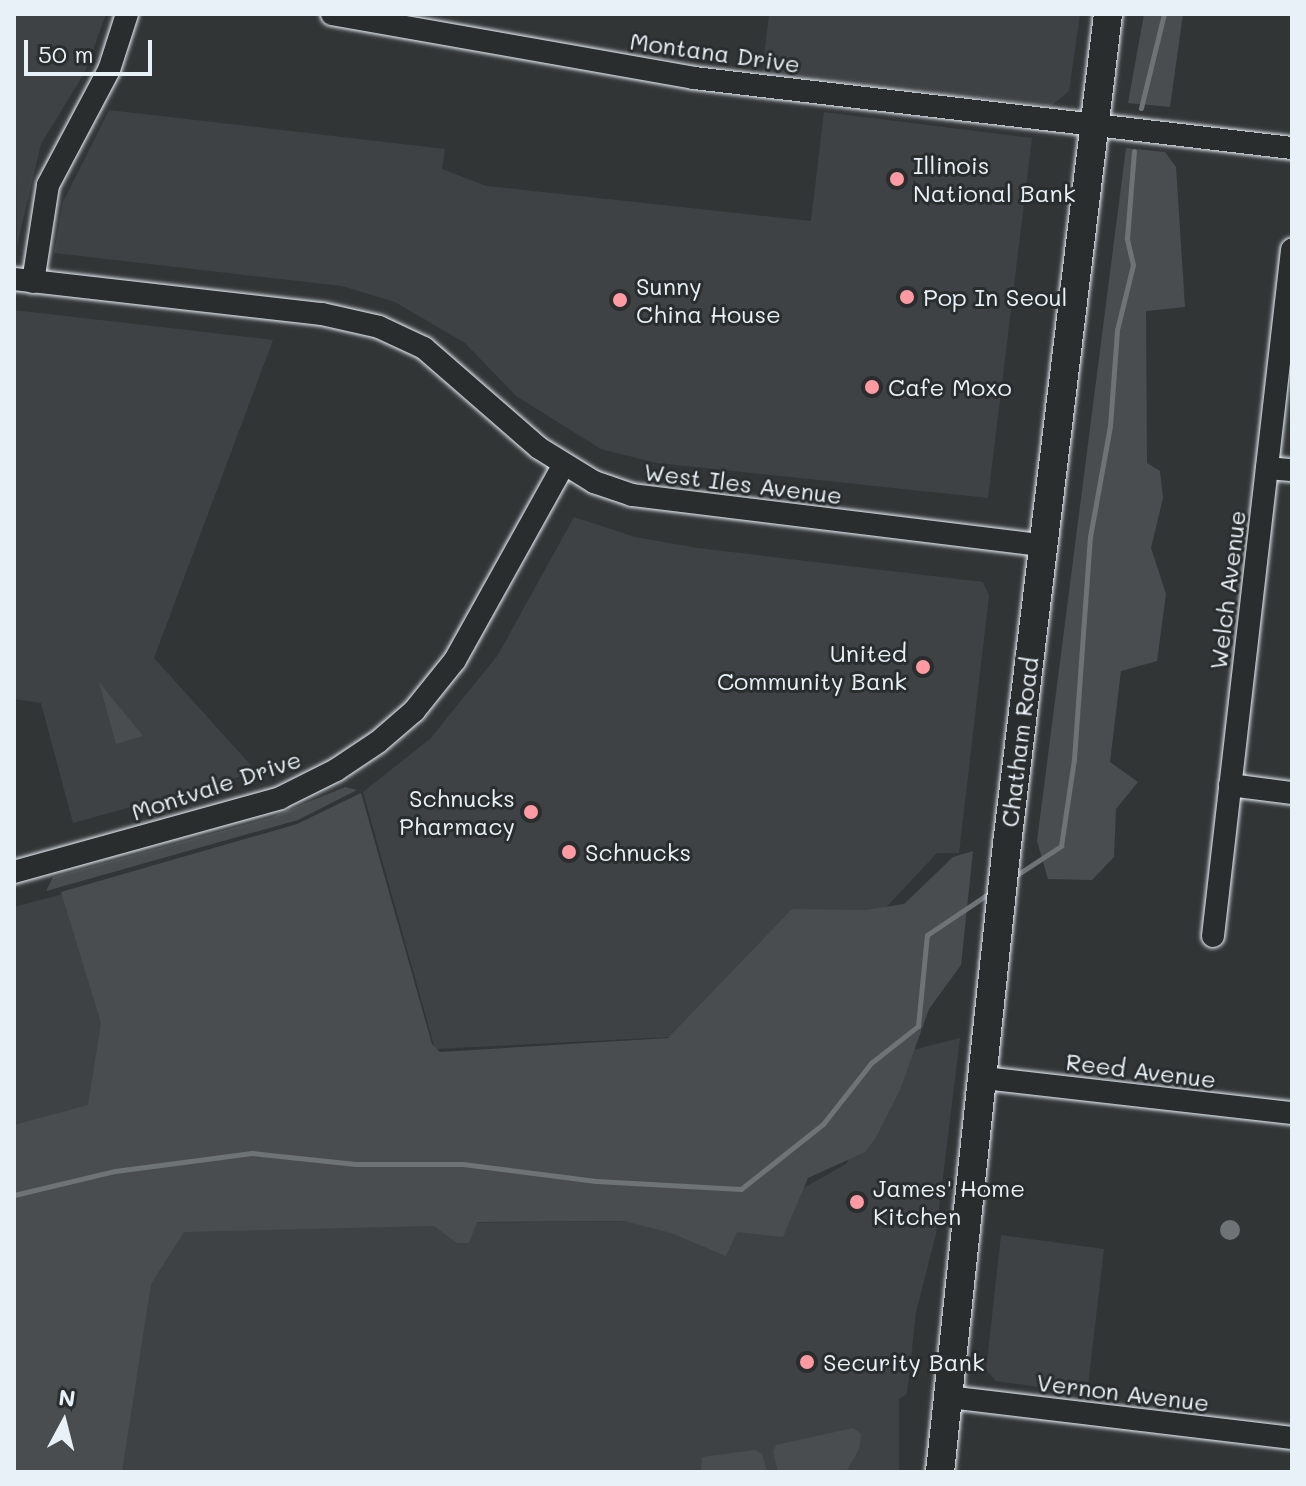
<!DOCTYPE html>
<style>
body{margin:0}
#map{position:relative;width:1306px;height:1486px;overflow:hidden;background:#323536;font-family:Mali,sans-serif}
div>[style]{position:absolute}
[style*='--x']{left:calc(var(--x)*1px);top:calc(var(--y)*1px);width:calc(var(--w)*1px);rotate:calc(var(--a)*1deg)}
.built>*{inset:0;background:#3f4244}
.green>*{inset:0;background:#494d4f}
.water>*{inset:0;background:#6e7376}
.round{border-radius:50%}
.stream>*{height:5px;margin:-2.5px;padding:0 2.5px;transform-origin:2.5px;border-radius:2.5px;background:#6e7376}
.roads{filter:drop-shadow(0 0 2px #e8f1f8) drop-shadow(0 0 2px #e8f1f8)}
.minor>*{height:22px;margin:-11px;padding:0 11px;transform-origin:11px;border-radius:11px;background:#2a2d2e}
.major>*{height:28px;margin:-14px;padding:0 14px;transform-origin:14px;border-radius:14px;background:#2a2d2e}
.dots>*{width:22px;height:22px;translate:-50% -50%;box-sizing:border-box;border:4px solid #2a2d2e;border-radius:50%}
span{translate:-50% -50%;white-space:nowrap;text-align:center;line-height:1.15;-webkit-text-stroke:6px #2a2d2e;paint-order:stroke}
.street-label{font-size:24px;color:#e8f1f8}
.poi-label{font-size:24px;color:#e8f1f8}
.left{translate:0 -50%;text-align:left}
.right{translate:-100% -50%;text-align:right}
.frame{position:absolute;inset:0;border:16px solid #e8f1f8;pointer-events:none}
.north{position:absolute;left:24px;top:1382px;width:80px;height:80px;-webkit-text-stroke:6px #2a2d2e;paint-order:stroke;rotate:7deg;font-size:22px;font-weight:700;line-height:32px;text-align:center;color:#e8f1f8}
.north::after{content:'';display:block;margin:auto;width:28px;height:36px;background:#e8f1f8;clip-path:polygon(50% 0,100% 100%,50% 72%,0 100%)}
.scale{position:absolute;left:24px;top:40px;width:128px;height:36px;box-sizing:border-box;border:4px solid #e8f1f8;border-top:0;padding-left:10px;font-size:24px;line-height:28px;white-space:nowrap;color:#e8f1f8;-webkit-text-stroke:6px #2a2d2e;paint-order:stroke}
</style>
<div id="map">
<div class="built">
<i style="clip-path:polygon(14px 14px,106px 14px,85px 72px,41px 144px,17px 246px)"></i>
<i style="clip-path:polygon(769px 14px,1080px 14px,1069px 91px,1051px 106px,762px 74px)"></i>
<i style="clip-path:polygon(109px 110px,445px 149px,442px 169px,486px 186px,811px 221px,824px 112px,1032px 138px,988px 498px,657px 463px,601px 449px,516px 396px,465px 343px,395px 302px,342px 286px,54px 253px,63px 202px)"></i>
<i style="clip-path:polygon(14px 310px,273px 340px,154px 658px,257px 772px,73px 823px,41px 703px,14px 699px)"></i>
<i style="clip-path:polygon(574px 517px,635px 537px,698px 548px,983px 582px,989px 596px,959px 853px,937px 853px,877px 917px,671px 1037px,435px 1049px,363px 792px,430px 739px,498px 655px)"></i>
<i style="clip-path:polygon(71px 892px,133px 1102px,14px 1134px,14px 907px)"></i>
<i style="clip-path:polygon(960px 1038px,936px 1234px,916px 1312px,907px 1394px,899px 1399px,899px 1472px,14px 1472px,136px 1226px,648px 1221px,768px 1208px,846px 1164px,905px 1052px)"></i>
<i style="clip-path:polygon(1001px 1235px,1104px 1249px,1087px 1394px,996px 1381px,986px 1370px)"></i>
</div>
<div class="green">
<i style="clip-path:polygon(1144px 14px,1183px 14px,1170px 107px,1128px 103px)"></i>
<i style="clip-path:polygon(1126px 148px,1165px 152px,1176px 167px,1185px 307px,1146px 311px,1147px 463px,1160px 471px,1163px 498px,1151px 548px,1166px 594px,1157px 661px,1121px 671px,1110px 762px,1138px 782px,1116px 809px,1114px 857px,1092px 880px,1048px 879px,1037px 841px)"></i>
<i style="clip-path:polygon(99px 682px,143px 736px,116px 744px)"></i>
<i style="clip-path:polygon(345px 787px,357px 790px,298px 820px,46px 891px,53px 877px,272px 817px)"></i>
<i style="clip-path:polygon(361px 793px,432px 1044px,440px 1052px,668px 1038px,792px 909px,865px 910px,904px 904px,953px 857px,973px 851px,961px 965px,929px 1009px,900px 1090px,875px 1139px,865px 1152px,808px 1178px,783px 1237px,737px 1232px,726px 1256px,671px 1233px,624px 1221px,477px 1222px,469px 1243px,457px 1243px,434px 1226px,184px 1232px,151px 1284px,122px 1472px,14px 1472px,14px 1125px,88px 1105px,101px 1023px,61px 892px,297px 824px)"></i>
<i style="clip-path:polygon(853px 1428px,861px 1434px,859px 1449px,846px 1472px,778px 1472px,773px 1452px,776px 1445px)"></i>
<i style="clip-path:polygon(755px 1450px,762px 1454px,767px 1472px,701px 1472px,702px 1457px)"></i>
</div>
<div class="water">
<i class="round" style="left:1220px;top:1220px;width:20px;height:20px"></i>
</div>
<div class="stream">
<i style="--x:1141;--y:108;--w:97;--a:-76.3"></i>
<i style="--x:1012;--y:878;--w:59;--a:-33.1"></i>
<i style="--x:1061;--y:846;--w:88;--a:-81.5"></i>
<i style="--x:1074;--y:759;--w:223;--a:-85.9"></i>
<i style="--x:1090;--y:537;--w:113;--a:-79.8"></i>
<i style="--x:1110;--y:426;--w:96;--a:-85.8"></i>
<i style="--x:1117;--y:330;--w:67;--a:-76.2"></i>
<i style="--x:1133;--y:265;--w:28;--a:-103"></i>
<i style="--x:1127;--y:238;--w:87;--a:-85.4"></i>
<i style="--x:14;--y:1195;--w:104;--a:-13.4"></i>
<i style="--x:115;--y:1171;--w:138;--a:-7.5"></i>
<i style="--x:252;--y:1153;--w:104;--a:6.1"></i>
<i style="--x:355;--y:1164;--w:108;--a:0"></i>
<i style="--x:463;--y:1164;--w:134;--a:7.3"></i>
<i style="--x:596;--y:1181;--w:145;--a:3.2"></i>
<i style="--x:741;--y:1189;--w:105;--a:-38.4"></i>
<i style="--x:823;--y:1124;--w:78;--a:-51.8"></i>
<i style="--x:871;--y:1063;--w:60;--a:-38.2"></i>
<i style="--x:918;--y:1026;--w:91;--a:-84.4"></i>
<i style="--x:927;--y:935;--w:77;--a:-33.9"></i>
</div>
<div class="roads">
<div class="minor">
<i style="--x:332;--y:14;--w:368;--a:10"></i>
<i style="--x:694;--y:78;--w:602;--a:6.68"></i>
<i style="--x:14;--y:279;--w:310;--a:6.5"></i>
<i style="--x:322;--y:314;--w:58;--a:12.8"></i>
<i style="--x:379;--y:327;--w:50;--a:25"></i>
<i style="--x:424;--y:348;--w:152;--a:41"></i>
<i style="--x:539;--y:448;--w:65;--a:31.7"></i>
<i style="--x:594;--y:482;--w:40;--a:18.9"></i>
<i style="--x:632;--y:495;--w:413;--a:7"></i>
<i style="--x:33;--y:282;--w:98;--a:-81.2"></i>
<i style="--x:48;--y:185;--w:130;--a:-62.1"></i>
<i style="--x:109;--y:70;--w:59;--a:-72.2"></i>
<i style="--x:1267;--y:468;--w:25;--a:5"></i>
<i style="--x:1230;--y:785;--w:63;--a:7.4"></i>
<i style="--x:14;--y:872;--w:276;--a:-15.5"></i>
<i style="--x:280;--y:798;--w:63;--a:-26.6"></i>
<i style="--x:336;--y:770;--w:50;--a:-33.7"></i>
<i style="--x:378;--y:742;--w:48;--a:-40.7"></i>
<i style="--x:414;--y:711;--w:65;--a:-51.2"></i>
<i style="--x:455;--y:660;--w:224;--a:-60.9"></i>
<i style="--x:1213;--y:936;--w:691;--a:-83.43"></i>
<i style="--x:984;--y:1078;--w:310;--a:6.5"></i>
<i style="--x:948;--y:1397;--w:346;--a:6.8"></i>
</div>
<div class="major">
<i style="--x:940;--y:1472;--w:632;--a:-83.91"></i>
<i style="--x:1007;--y:844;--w:836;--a:-83.06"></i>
</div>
</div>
<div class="dots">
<i style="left:897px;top:179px;background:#ff9aa2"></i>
<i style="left:907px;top:297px;background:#ff9aa2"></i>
<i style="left:620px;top:300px;background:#ff9aa2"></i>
<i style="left:872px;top:387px;background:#ff9aa2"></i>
<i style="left:923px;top:667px;background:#ff9aa2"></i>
<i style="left:531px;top:812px;background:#ff9aa2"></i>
<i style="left:569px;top:852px;background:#ff9aa2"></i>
<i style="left:857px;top:1202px;background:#ff9aa2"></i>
<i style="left:807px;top:1362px;background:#ff9aa2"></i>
</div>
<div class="street-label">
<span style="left:715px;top:52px;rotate:8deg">Montana Drive</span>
<span style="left:743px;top:483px;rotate:7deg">West Iles Avenue</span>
<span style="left:1227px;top:590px;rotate:-83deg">Welch Avenue</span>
<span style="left:1019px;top:742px;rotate:-83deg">Chatham Road</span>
<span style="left:216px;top:785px;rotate:-18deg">Montvale Drive</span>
<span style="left:1141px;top:1070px;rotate:7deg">Reed Avenue</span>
<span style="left:1123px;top:1392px;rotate:7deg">Vernon Avenue</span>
</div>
<div class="poi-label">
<span class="left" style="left:913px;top:179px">Illinois<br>National Bank</span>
<span class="left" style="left:636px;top:300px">Sunny<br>China House</span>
<span class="left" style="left:923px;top:297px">Pop In Seoul</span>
<span class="left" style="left:888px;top:387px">Cafe Moxo</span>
<span class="right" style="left:907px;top:667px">United<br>Community Bank</span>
<span class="right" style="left:515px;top:812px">Schnucks<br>Pharmacy</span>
<span class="left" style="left:585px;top:852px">Schnucks</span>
<span class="left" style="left:873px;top:1202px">James' Home<br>Kitchen</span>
<span class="left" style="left:823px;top:1362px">Security Bank</span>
</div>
<div class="frame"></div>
<div class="north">N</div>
<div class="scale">50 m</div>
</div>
